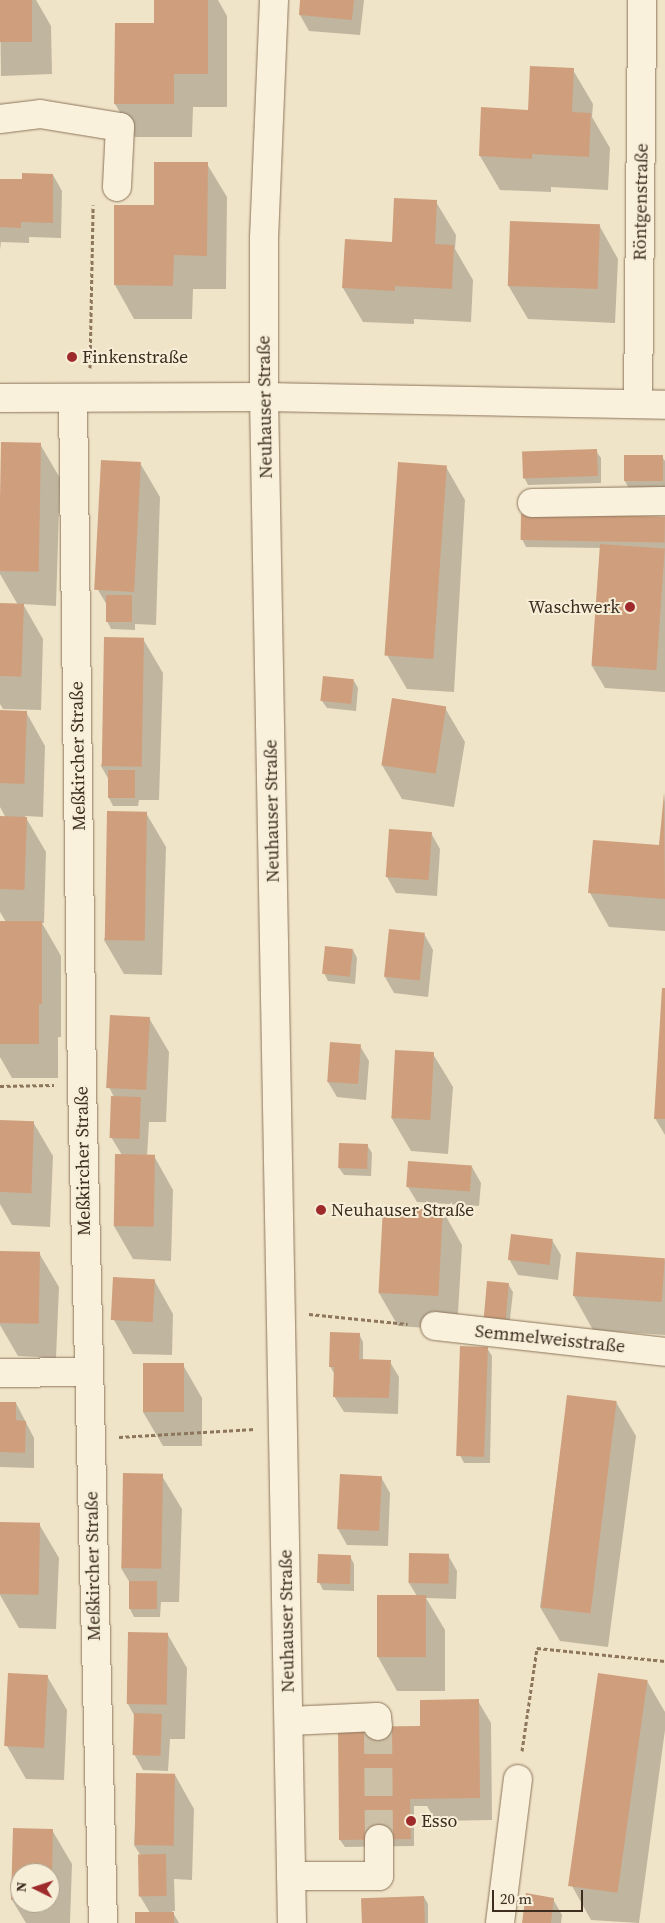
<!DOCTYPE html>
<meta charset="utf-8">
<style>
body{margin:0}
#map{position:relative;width:665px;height:1923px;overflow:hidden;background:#f0e4c8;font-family:"Source Serif 4",serif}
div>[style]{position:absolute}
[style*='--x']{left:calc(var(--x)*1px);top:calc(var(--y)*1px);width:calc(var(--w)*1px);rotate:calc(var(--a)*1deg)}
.shadow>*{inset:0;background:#0003}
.building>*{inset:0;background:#cf9f7d;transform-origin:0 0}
.minor-tunnel>*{height:28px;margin-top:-14px;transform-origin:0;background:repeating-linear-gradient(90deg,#ccc0a6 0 28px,transparent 0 42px)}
.path>*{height:3px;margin-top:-1.5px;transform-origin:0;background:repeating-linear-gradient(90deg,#8d765c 0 4px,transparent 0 6.5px)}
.roads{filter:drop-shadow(0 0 1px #8d765c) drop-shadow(0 0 1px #8d765c)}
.minor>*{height:28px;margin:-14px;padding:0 14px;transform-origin:14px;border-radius:14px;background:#faf1dc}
.dots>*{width:14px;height:14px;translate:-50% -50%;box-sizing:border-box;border:2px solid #f7eed8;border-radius:50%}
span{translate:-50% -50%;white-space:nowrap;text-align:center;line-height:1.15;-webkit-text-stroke:4px #f7eed8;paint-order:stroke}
.street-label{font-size:18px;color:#3d2e20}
.poi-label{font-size:18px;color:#3d2e20}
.left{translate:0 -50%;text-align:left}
.right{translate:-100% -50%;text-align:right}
.north{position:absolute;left:10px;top:1863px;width:50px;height:50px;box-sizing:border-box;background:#f7eed8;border:1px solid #ada18e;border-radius:50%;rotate:274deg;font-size:14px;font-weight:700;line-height:20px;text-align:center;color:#3d2e20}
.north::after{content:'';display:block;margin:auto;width:18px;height:22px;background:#9e2a2b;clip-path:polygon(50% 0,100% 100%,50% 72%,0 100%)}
.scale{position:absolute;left:492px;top:1890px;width:91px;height:22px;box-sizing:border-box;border:2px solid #3d2e20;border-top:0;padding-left:6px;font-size:15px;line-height:18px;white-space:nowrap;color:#3d2e20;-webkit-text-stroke:4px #f7eed8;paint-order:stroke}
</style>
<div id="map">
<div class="shadow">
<i style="clip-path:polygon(0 0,36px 0,51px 26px,52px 74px,1px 76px)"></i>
<i style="clip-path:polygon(156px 0,218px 0,227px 16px,227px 107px,193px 107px,192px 137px,135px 137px,115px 104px,156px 24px)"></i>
<i style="clip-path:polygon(301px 0,364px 0,360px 35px,309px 31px,300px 15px)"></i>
<i style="clip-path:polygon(573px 70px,593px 104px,592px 117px,610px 148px,608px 190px,551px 187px,551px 192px,500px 190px,480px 156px)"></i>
<i style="clip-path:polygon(207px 164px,227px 197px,226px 289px,193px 289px,192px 319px,134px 319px,115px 285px,155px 206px)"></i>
<i style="clip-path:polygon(53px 175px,62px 191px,61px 238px,29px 237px,29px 243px,1px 242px,0 250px,0 180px,23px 181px)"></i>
<i style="clip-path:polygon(436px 202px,456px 235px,455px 249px,473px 280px,471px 322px,414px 319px,414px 324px,363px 322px,343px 288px)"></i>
<i style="clip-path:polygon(599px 225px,618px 259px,615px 323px,528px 319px,508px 285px)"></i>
<i style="clip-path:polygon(2px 443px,40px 444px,60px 478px,56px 606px,23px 604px,43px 639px,41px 710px,3px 709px,0 704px,0 605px,18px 605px,0 574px)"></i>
<i style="clip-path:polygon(596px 451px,601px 458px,601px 483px,528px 485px,524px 477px)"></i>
<i style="clip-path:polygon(662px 457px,665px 461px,665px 489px,629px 489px,625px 481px)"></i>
<i style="clip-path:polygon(140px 463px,160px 497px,156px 625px,135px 624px,135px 630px,111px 629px,107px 621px,107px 605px,98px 590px)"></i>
<i style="clip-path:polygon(446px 467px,465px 500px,454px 692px,407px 689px,387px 655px)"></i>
<i style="clip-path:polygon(665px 517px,665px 692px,605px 688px,592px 666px,601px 548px,526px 547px,522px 539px)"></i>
<i style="clip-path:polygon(143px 639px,163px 673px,159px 800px,139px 800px,138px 806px,113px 806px,109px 798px,109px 780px,101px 766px)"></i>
<i style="clip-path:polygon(354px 681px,358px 688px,356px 711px,327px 708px,322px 701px)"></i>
<i style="clip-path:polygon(445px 708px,465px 742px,454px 807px,402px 799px,382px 765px)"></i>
<i style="clip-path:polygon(0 712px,26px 712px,45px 746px,43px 817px,25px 816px,46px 852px,44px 923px,42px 923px,61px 956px,61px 1037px,58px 1037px,58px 1078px,12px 1078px,0 1057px,0 922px,6px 922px,0 912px,0 817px,6px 818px,0 807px)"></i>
<i style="clip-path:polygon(665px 792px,665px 931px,609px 927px,590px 893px,660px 846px)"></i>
<i style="clip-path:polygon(146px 813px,166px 847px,162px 975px,124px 974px,104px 940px)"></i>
<i style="clip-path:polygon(390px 831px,431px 833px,440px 849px,437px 896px,396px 893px,387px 877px)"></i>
<i style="clip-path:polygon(424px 934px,433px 950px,428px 997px,394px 993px,385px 977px)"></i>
<i style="clip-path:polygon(353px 950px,357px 958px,355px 984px,328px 981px,324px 973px)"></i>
<i style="clip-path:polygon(665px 989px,665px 1135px,655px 1118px)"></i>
<i style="clip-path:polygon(149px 1018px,169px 1052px,166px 1122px,149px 1122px,147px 1156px,154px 1156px,173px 1190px,171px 1261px,133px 1259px,114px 1226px,122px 1155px,111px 1137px,114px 1097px,109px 1087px)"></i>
<i style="clip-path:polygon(360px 1046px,369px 1061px,366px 1100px,337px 1097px,328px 1082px)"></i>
<i style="clip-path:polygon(433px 1054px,453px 1087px,448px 1154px,411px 1151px,391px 1117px)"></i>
<i style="clip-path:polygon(0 1121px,33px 1122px,53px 1156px,50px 1227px,12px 1225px,0 1204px)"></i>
<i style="clip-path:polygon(367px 1145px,372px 1153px,371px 1176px,344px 1175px,339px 1168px)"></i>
<i style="clip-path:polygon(472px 1167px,481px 1183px,479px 1206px,417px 1202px,408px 1187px)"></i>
<i style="clip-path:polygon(443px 1211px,462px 1245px,457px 1330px,398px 1326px,379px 1293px)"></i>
<i style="clip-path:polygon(552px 1240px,561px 1255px,558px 1280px,518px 1275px,509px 1259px)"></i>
<i style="clip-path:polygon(39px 1253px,59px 1287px,56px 1358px,18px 1356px,0 1325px,0 1287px)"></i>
<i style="clip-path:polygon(665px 1260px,665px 1335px,593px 1330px,574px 1296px)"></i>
<i style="clip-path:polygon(115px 1278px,154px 1280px,173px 1314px,172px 1355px,133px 1354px,114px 1320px)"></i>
<i style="clip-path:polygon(508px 1284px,513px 1292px,509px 1328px,488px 1326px)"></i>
<i style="clip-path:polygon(359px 1334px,363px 1342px,363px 1361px,390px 1362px,399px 1377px,398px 1414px,344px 1412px,334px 1396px,335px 1375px,330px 1366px)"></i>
<i style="clip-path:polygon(487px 1348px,492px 1356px,490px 1463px,464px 1463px,460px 1455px)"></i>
<i style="clip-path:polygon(183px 1365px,202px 1398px,202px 1446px,163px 1446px,143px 1412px)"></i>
<i style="clip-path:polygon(568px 1396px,616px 1402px,636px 1436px,608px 1647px,560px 1641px,540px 1607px)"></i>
<i style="clip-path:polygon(0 1403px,16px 1403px,34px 1438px,34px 1468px,0 1467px)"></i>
<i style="clip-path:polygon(162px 1476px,182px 1509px,179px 1602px,161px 1602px,160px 1617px,134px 1617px,130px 1609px,130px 1583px,121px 1568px)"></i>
<i style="clip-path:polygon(381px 1477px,390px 1493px,388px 1546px,347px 1545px,338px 1529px)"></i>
<i style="clip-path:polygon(39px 1524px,59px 1558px,56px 1629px,19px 1628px,0 1595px,0 1567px)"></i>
<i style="clip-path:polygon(448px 1555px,457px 1571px,456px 1599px,426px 1598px,445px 1630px,445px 1691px,397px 1691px,378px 1657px,378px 1596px,417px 1596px,409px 1583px)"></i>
<i style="clip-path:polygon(350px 1556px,354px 1564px,354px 1591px,323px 1590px,319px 1582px)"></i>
<i style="clip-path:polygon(130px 1633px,168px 1635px,187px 1668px,185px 1739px,170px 1739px,168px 1771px,143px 1770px,134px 1754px,135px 1717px,128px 1704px)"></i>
<i style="clip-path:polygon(47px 1676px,67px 1710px,64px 1780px,26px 1779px,7px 1746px)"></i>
<i style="clip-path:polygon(647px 1681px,665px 1712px,665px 1730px,639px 1923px,591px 1920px,572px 1886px)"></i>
<i style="clip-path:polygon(478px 1701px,491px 1723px,492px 1820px,436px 1821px,427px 1806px,414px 1806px,414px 1846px,345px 1847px,340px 1840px,420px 1727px)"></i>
<i style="clip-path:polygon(137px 1774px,175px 1775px,194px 1809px,192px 1880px,174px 1879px,175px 1911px,172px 1911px,179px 1923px,136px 1923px,150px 1913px,140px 1896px,141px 1856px,134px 1845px)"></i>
<i style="clip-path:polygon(evenodd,14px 1829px,52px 1830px,72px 1864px,70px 1923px,26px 1923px,12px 1900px,14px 1829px,20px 1873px,50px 1873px,50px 1903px,20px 1903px,20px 1873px)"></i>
<i style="clip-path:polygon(424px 1897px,428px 1904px,428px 1923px,363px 1923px)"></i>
<i style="clip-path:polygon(553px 1899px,562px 1915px,561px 1923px,523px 1923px)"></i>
</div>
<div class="building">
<i style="left:0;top:0;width:32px;height:42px"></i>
<i style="clip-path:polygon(154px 0,208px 0,208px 74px,174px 74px,174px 104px,114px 104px,115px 23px,154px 23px)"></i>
<i style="clip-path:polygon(300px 0,354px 0,352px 20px,299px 15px)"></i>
<i style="clip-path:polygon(530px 66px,574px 68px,572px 112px,591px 113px,589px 157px,532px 154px,532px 159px,479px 156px,481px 107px,528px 110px)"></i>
<i style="clip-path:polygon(154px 162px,208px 162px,207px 256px,174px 255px,173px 286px,114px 285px,114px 205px,154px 205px)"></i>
<i style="clip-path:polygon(22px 173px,53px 174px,53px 223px,21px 222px,21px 228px,0 227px,0 179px,22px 179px)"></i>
<i style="clip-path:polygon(394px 198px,437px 200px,435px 244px,454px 245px,452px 289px,395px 286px,395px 291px,342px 288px,345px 239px,392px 242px)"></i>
<i style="left:510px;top:221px;width:90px;height:65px;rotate:2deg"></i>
<i style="left:1px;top:442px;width:40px;height:129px;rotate:1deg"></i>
<i style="left:597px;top:449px;width:27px;height:75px;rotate:88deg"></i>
<i style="left:624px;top:455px;width:39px;height:26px"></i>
<i style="left:101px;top:460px;width:40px;height:130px;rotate:3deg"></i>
<i style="left:398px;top:462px;width:49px;height:194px;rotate:4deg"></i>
<i style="left:521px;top:514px;width:144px;height:26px;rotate:1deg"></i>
<i style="left:600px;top:544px;width:65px;height:122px;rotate:4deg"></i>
<i style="left:106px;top:595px;width:26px;height:27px"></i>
<i style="left:0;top:603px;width:24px;height:73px;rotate:2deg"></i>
<i style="left:104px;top:637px;width:40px;height:129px;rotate:1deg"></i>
<i style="left:323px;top:676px;width:31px;height:25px;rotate:6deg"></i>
<i style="left:392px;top:698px;width:55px;height:68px;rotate:9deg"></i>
<i style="left:0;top:710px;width:27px;height:73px;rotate:2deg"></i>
<i style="left:108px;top:770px;width:27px;height:28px"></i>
<i style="clip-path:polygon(664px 793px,665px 899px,588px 893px,593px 840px,659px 845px)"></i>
<i style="left:107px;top:811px;width:40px;height:129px;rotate:1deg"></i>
<i style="left:0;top:816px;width:27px;height:73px;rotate:2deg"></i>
<i style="left:389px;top:829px;width:43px;height:48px;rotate:4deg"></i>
<i style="clip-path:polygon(0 921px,42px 921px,42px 1004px,39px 1004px,39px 1044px,0 1044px)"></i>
<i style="left:389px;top:929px;width:36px;height:48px;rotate:6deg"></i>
<i style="left:325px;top:946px;width:28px;height:28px;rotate:6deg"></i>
<i style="clip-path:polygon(662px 988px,665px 988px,665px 1119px,654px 1119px)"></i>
<i style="left:110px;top:1015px;width:40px;height:73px;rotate:3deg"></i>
<i style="left:330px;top:1042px;width:31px;height:40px;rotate:4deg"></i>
<i style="left:395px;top:1050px;width:39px;height:68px;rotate:3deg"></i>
<i style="left:111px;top:1096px;width:30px;height:42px;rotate:2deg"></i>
<i style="left:0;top:1120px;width:34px;height:72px;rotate:2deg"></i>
<i style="left:339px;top:1143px;width:29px;height:25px;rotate:2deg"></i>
<i style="left:115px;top:1154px;width:40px;height:72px;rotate:1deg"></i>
<i style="left:408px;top:1161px;width:64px;height:26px;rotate:4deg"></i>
<i style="left:383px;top:1207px;width:60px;height:86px;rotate:3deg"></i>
<i style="left:511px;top:1234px;width:42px;height:26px;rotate:7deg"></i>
<i style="left:0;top:1251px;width:40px;height:72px;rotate:1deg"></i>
<i style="left:576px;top:1252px;width:89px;height:44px;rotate:4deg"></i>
<i style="left:113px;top:1277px;width:42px;height:43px;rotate:3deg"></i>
<i style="left:487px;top:1281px;width:22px;height:37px;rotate:5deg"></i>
<i style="clip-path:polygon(330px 1332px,360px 1333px,359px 1359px,391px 1360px,389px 1398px,333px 1397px,334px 1367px,329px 1367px)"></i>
<i style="left:460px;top:1346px;width:28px;height:110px;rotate:2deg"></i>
<i style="left:143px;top:1363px;width:41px;height:49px"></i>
<i style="left:567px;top:1395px;width:50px;height:214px;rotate:7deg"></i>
<i style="clip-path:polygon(0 1402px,16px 1402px,16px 1420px,26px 1421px,25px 1453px,0 1452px)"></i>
<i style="left:123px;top:1473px;width:40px;height:95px;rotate:1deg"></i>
<i style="left:340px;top:1474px;width:42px;height:55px;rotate:3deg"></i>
<i style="left:0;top:1522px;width:40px;height:72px;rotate:1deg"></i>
<i style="left:409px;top:1553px;width:40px;height:30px;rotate:1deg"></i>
<i style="left:318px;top:1554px;width:33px;height:29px;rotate:2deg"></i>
<i style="left:129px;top:1581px;width:28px;height:28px"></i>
<i style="left:377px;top:1595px;width:49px;height:62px"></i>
<i style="left:128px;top:1632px;width:40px;height:72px;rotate:1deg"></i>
<i style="left:8px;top:1673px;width:40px;height:73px;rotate:3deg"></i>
<i style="left:598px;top:1673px;width:50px;height:215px;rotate:8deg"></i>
<i style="clip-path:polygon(479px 1699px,480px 1798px,410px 1799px,411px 1839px,339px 1840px,338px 1727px,420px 1726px,420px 1700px)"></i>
<i style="left:134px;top:1713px;width:28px;height:42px;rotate:2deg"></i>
<i style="left:136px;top:1773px;width:39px;height:72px;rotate:1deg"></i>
<i style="clip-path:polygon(13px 1828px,53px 1829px,52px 1877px,50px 1873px,20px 1873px,20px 1900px,11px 1900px)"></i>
<i style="left:166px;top:1854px;width:42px;height:28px;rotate:89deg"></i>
<i style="clip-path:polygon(526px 1893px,554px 1898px,551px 1923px,522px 1923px)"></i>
<i style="left:424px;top:1896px;width:27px;height:63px;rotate:88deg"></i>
<i style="left:135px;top:1912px;width:39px;height:11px"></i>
</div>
<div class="minor-tunnel">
<i style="--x:378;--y:1726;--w:113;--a:89.5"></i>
</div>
<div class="path">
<i style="--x:90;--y:368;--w:163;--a:-88.9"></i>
<i style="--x:0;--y:1086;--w:54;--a:-1.1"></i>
<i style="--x:309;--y:1314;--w:99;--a:5.8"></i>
<i style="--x:119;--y:1437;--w:136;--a:-3.4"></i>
<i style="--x:522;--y:1751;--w:104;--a:-81.7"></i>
<i style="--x:537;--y:1648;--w:129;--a:5.8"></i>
</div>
<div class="roads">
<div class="minor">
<i style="--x:274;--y:0;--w:239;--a:92.4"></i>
<i style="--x:264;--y:239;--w:158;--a:90"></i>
<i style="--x:264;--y:397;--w:1526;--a:88.95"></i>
<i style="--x:0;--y:119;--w:40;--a:-7.1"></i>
<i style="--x:40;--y:114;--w:81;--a:9.2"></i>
<i style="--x:120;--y:127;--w:60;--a:92.9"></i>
<i style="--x:0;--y:398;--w:264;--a:-0.2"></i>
<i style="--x:264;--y:397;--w:401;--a:1.1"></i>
<i style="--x:73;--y:399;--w:685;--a:89.25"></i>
<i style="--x:82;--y:1084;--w:839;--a:88.57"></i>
<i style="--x:638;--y:403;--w:403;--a:-89.4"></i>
<i style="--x:532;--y:503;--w:133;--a:-0.9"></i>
<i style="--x:435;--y:1326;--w:231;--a:6.4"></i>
<i style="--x:0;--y:1373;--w:88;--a:-0.7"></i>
<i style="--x:289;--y:1721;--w:88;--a:-2.6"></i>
<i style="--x:377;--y:1717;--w:9;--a:84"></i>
<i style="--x:291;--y:1876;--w:88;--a:0"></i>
<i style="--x:379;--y:1876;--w:37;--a:-90"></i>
<i style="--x:500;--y:1923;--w:145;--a:-82.9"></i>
</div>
</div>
<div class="dots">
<i style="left:72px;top:357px;background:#9e2a2b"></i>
<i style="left:630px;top:607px;background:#9e2a2b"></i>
<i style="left:321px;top:1210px;background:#9e2a2b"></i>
<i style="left:411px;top:1821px;background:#9e2a2b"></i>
</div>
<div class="street-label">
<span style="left:641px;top:202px;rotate:-89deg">Röntgenstraße</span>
<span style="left:265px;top:407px;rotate:-91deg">Neuhauser Straße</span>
<span style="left:78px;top:756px;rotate:-91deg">Meßkircher Straße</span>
<span style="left:272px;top:811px;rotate:-91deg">Neuhauser Straße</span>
<span style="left:83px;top:1161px;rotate:-91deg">Meßkircher Straße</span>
<span style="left:550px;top:1339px;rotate:6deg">Semmelweisstraße</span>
<span style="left:93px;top:1566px;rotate:-91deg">Meßkircher Straße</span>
<span style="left:287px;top:1621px;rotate:-91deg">Neuhauser Straße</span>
</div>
<div class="poi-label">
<span class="left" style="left:82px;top:357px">Finkenstraße</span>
<span class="right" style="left:620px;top:607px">Waschwerk</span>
<span class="left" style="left:331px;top:1210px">Neuhauser Straße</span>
<span class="left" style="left:421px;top:1821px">Esso</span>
</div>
<div class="north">N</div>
<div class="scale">20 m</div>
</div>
